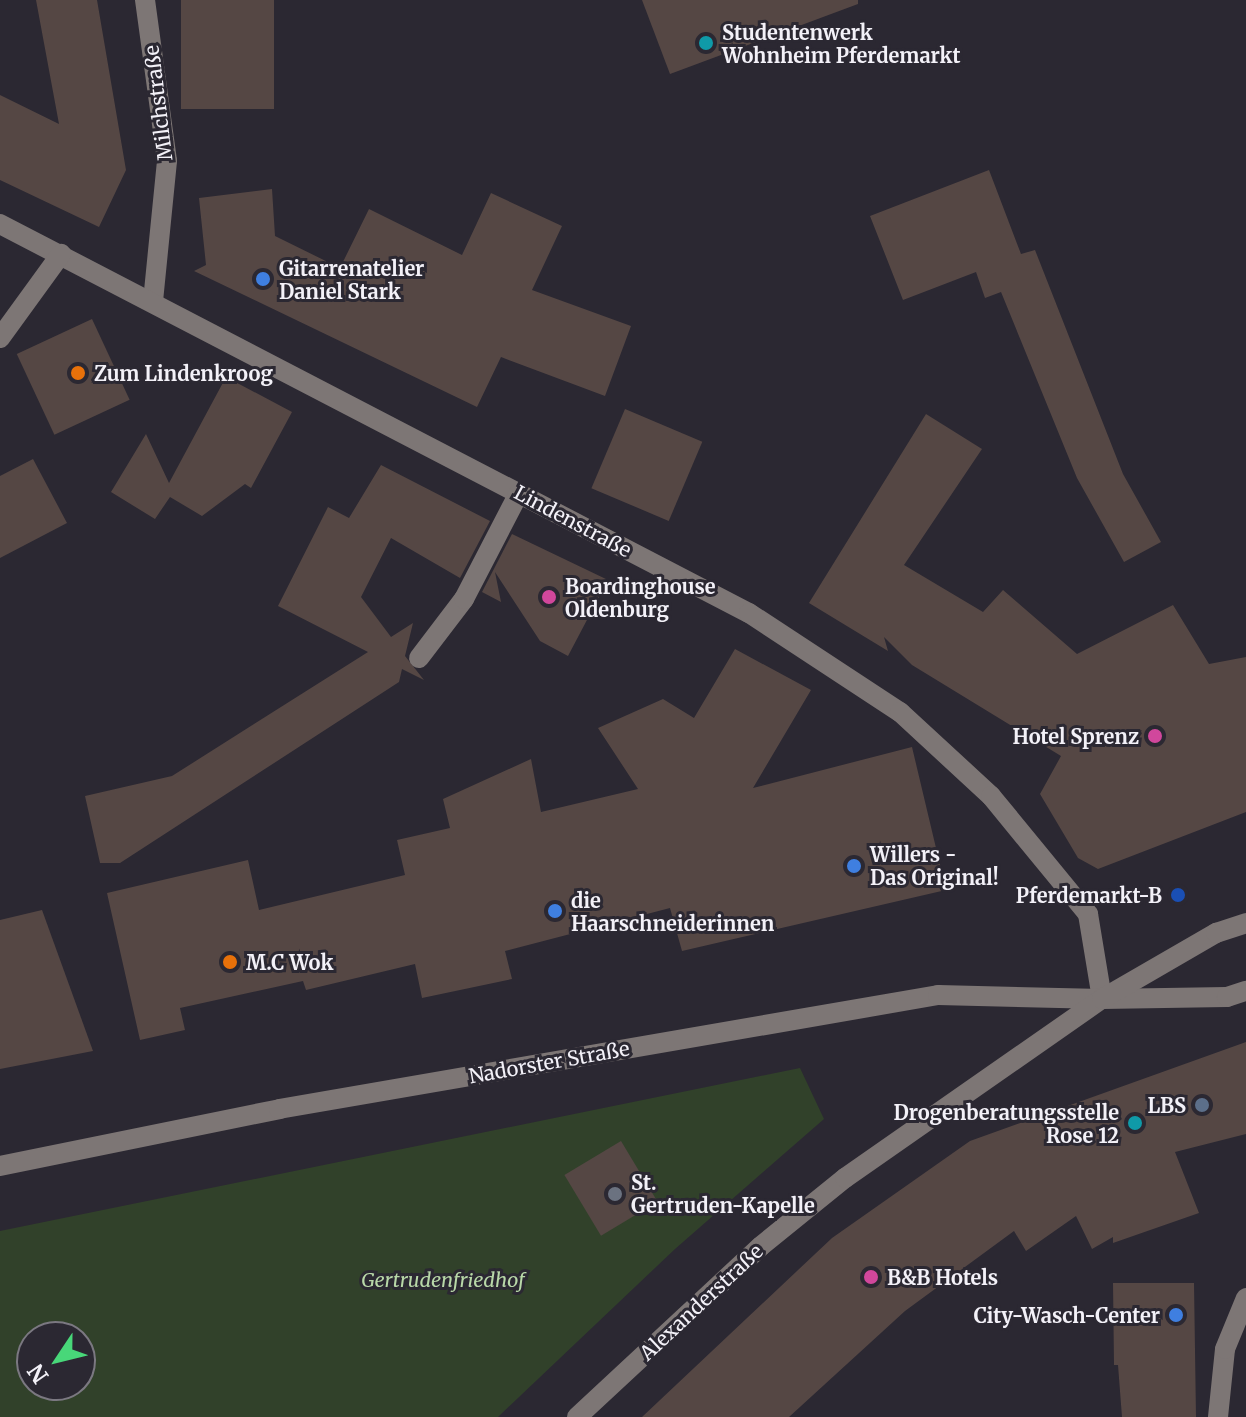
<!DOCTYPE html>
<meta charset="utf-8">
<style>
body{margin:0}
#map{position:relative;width:1246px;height:1417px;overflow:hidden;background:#2b2832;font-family:Merriweather,serif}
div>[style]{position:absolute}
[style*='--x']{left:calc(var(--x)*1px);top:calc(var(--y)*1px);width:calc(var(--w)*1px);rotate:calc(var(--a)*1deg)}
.green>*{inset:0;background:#31412a}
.building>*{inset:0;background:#554744;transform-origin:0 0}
.minor>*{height:20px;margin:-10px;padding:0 10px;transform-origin:10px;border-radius:10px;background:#7d7675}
.dots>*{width:22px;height:22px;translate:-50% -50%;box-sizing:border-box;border:4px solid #2b2832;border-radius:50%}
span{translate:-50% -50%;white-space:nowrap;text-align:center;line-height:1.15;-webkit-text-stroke:6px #2b2832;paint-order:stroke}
.poi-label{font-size:20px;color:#f3f1f8;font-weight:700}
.left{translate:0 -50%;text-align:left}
.right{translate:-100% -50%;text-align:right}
.street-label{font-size:20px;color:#f3f1f8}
.park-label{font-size:20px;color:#b8d8a8;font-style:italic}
.north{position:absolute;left:16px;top:1321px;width:80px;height:80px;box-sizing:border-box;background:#2b2832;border:2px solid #7b7881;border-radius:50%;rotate:235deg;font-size:22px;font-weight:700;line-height:32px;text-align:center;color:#f3f1f8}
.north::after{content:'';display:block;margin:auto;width:28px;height:36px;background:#48d779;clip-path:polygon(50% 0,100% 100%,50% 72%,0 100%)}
</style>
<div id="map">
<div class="green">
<i style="clip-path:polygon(evenodd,800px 1068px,824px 1119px,675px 1249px,498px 1417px,0 1417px,0 1231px,800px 1068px,32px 1337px,80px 1337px,80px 1385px,32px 1385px,32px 1337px)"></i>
</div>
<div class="building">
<i style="clip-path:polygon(36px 0,97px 0,126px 170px,99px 227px,0 180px,0 95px,59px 124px)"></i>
<i style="left:181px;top:0;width:93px;height:109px"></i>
<i style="clip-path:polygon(642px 0,858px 0,858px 4px,670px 74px)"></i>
<i style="clip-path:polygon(989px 170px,1021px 254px,1035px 250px,1123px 474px,1161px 542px,1124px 562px,1077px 478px,1001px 292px,985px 298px,976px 272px,903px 300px,870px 216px)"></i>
<i style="clip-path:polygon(272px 189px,275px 236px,340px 268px,369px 209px,462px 255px,491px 193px,562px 226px,532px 290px,631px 326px,605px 396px,501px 357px,477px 407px,194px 271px,206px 265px,199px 198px)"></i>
<i style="left:92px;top:319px;width:89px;height:83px;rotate:65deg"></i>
<i style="clip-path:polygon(226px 377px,292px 412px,251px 488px,245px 484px,202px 516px,170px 497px,155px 519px,111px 492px,146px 434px,169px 483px)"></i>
<i style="left:625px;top:409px;width:84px;height:86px;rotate:23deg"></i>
<i style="clip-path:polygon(926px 414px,982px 449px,904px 565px,983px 612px,1003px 590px,1077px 654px,1173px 605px,1209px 664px,1246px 657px,1246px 812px,1098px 869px,1078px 858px,1040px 794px,1061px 756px,912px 665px,884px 637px,888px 651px,809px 603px)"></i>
<i style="clip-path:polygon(33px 459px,67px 523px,0 558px,0 476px)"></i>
<i style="clip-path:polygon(381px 465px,490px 521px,460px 578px,391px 538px,361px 597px,391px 637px,413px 623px,405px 656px,424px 680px,402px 669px,399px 682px,120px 863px,100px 863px,85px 796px,172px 776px,368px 652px,278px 606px,328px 507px,349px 518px)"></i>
<i style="clip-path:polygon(512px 534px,608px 580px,568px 656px,540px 641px,495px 572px,501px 602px,482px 592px)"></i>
<i style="clip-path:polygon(735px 649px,811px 690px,753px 788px,912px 747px,946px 890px,682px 951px,670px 908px,505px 951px,512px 979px,422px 998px,415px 964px,306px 990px,303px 981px,180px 1008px,185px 1030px,140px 1040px,107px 893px,248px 860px,259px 910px,405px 875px,397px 840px,450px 828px,443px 799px,531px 759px,541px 812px,638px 789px,598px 728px,663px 699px,694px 718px)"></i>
<i style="clip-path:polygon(42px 910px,93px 1051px,0 1069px,0 920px)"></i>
<i style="clip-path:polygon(1246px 1042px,1246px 1134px,1175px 1152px,1199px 1213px,1113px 1243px,1113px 1237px,1092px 1249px,1076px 1216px,1026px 1251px,1014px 1231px,905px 1311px,789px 1417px,642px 1417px,832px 1238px,970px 1141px)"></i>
<i style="left:621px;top:1141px;width:71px;height:66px;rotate:59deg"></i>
<i style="clip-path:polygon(1113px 1283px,1194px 1283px,1196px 1417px,1122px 1417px,1118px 1365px,1114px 1365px)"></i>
</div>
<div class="minor">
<i style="--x:145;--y:0;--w:162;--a:82.2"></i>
<i style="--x:167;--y:161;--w:142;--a:95.7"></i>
<i style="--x:0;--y:224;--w:844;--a:27.45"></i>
<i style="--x:749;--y:613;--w:181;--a:33.3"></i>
<i style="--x:900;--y:712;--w:124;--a:42.7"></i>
<i style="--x:991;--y:796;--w:153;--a:50.6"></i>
<i style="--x:1088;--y:914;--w:86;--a:80.6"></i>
<i style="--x:0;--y:338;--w:104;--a:-54"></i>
<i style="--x:419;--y:658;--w:74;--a:-52.7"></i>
<i style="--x:464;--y:599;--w:119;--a:-62.6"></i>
<i style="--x:0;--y:1166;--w:285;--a:-11.5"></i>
<i style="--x:279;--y:1109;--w:669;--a:-9.81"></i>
<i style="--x:938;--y:995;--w:164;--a:1.4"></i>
<i style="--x:1102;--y:999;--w:125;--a:-0.9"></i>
<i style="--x:1227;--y:997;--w:20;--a:-18"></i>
<i style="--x:577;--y:1417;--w:251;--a:-42.9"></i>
<i style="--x:761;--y:1246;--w:108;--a:-39"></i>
<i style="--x:845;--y:1178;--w:313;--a:-34.9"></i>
<i style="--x:1102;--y:999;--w:132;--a:-30.1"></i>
<i style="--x:1216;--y:933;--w:32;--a:-18"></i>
<i style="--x:1218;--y:1417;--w:68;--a:-84.1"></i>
<i style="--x:1225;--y:1349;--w:55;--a:-67.6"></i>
</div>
<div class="dots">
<i style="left:706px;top:43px;background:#0f9aa8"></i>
<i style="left:263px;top:279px;background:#3f7fe0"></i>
<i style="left:78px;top:373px;background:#e8710a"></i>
<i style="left:549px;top:597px;background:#d1479c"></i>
<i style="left:1155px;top:736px;background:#d1479c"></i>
<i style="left:854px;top:866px;background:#3f7fe0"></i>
<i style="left:1178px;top:895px;background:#1a4fb4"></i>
<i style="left:555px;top:911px;background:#3f7fe0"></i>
<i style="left:230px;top:962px;background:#e8710a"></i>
<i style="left:1202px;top:1105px;background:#5c6f8a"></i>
<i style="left:1135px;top:1123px;background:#0f9aa8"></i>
<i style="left:615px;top:1194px;background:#6b7280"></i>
<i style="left:871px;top:1277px;background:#d1479c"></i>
<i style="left:1176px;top:1315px;background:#3f7fe0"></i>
</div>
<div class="poi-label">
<span class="left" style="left:722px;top:44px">Studentenwerk<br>Wohnheim Pferdemarkt</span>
<span class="left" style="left:279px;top:280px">Gitarrenatelier<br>Daniel Stark</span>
<span class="left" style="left:94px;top:373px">Zum Lindenkroog</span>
<span class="left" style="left:565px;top:598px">Boardinghouse<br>Oldenburg</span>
<span class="right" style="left:1139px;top:736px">Hotel Sprenz</span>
<span class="left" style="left:870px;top:866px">Willers -<br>Das Original!</span>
<span class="right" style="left:1162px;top:895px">Pferdemarkt-B</span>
<span class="left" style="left:571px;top:912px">die<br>Haarschneiderinnen</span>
<span class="left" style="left:246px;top:962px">M.C Wok</span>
<span class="right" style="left:1186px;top:1105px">LBS</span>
<span class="right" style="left:1119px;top:1124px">Drogenberatungsstelle<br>Rose 12</span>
<span class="left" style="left:631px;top:1194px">St.<br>Gertruden-Kapelle</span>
<span class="left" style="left:887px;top:1277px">B&amp;B Hotels</span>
<span class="right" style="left:1160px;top:1315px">City-Wasch-Center</span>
</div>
<div class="street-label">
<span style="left:158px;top:103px;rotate:-97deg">Milchstraße</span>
<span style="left:573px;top:521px;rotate:28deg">Lindenstraße</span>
<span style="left:549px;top:1062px;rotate:-10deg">Nadorster Straße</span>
<span style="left:701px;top:1302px;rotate:-43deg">Alexanderstraße</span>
</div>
<div class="park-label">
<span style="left:443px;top:1279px">Gertrudenfriedhof</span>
</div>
<div class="north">N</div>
</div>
